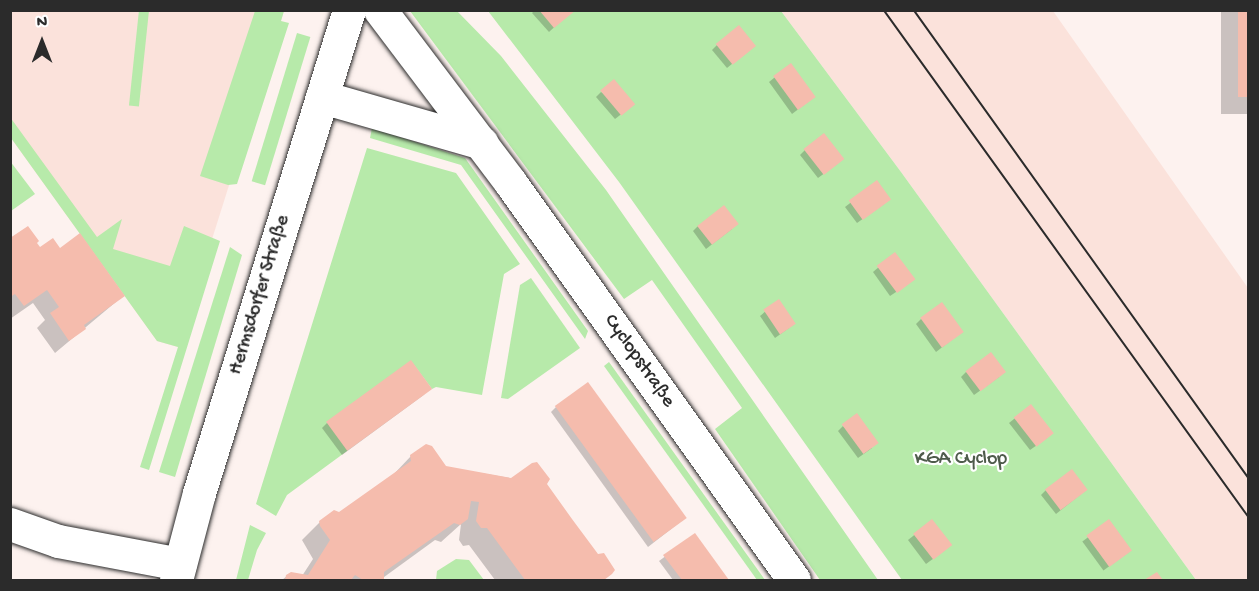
<!DOCTYPE html>
<meta charset="utf-8">
<style>
body{margin:0}
#map{position:relative;width:1259px;height:591px;overflow:hidden;background:#fdf2ef;font-family:"Gochi Hand",sans-serif}
div>[style]{position:absolute}
[style*='--x']{left:calc(var(--x)*1px);top:calc(var(--y)*1px);width:calc(var(--w)*1px);rotate:calc(var(--a)*1deg)}
.built>*{inset:0;background:#fbe2db}
.green>*{inset:0;background:#b7eaaa;transform-origin:0 0}
.shadow>*{inset:0;background:#0003;transform-origin:0 0}
.building>*{inset:0;background:#f5bcad;transform-origin:0 0}
.roads{filter:drop-shadow(0 0 2px #2b2b2b) drop-shadow(0 0 2px #2b2b2b)}
.minor>*{height:33px;margin:-16.5px;padding:0 16.5px;transform-origin:16.5px;border-radius:16.5px;background:#fff}
.secondary>*{height:33px;margin:-16.5px;padding:0 16.5px;transform-origin:16.5px;border-radius:16.5px;background:#fff}
.tram>*{height:1.5px;margin:-0.75px;padding:0 0.75px;transform-origin:0.75px;border-radius:0.75px;background:#2b2b2b}
span{translate:-50% -50%;white-space:nowrap;text-align:center;line-height:1.15;-webkit-text-stroke:4.5px #fff;paint-order:stroke}
.street-label{font-size:20px;color:#2b2b2b}
.park-label{font-size:20px;color:#4e5b4b}
.frame{position:absolute;inset:0;border:12px solid #2b2b2b;pointer-events:none}
.north{position:absolute;left:12px;top:12px;width:60px;height:60px;-webkit-text-stroke:4px #fff;paint-order:stroke;rotate:0deg;font-size:16px;font-weight:700;line-height:24px;text-align:center;color:#2b2b2b}
.north::after{content:'';display:block;margin:auto;width:21px;height:27px;background:#2b2b2b;clip-path:polygon(50% 0,100% 100%,50% 72%,0 100%)}
</style>
<div id="map">
<div class="built">
<i style="clip-path:polygon(10px 11px,284px 11px,178px 347px,157px 341px,11px 138px)"></i>
<i style="clip-path:polygon(781px 11px,1053px 11px,1248px 288px,1248px 580px,1196px 580px,901px 172px)"></i>
</div>
<div class="green">
<i style="left:139px;top:10px;width:10px;height:96px;rotate:6deg"></i>
<i style="clip-path:polygon(255px 11px,284px 11px,281px 21px,289px 23px,237px 184px,228px 185px,200px 176px)"></i>
<i style="clip-path:polygon(410px 11px,457px 11px,501px 56px,606px 190px,878px 580px,820px 580px,715px 429px,742px 408px,652px 280px,624px 299px)"></i>
<i style="clip-path:polygon(488px 11px,781px 11px,901px 172px,1196px 580px,902px 580px,619px 182px)"></i>
<i style="left:297px;top:33px;width:14px;height:155px;rotate:17deg"></i>
<i style="clip-path:polygon(10px 117px,97px 237px,122px 219px,113px 249px,170px 266px,184px 226px,220px 241px,149px 470px,140px 467px,178px 347px,157px 341px,11px 138px)"></i>
<i style="clip-path:polygon(372px 128px,465px 158px,588px 331px,585px 339px,461px 165px,370px 138px)"></i>
<i style="clip-path:polygon(367px 148px,456px 173px,520px 264px,504px 274px,482px 395px,436px 387px,432px 389px,411px 361px,347px 451px,287px 495px,276px 516px,256px 504px)"></i>
<i style="clip-path:polygon(10px 161px,35px 194px,11px 211px,10px 211px)"></i>
<i style="clip-path:polygon(230px 247px,242px 255px,175px 477px,159px 472px)"></i>
<i style="clip-path:polygon(531px 278px,580px 348px,508px 399px,501px 398px,520px 285px)"></i>
<i style="clip-path:polygon(609px 362px,677px 457px,765px 580px,757px 580px,604px 366px)"></i>
<i style="clip-path:polygon(250px 525px,266px 533px,257px 550px,248px 580px,236px 580px)"></i>
<i style="clip-path:polygon(456px 559px,469px 560px,484px 580px,436px 580px,437px 571px)"></i>
</div>
<div class="shadow">
<i style="clip-path:polygon(535px 10px,573px 10px,549px 32px,532px 13px)"></i>
<i style="left:1221px;top:10px;width:27px;height:104px"></i>
<i style="clip-path:polygon(717px 45px,749px 50px,727px 68px,712px 50px)"></i>
<i style="clip-path:polygon(790px 65px,809px 101px,792px 114px,769px 82px)"></i>
<i style="clip-path:polygon(601px 92px,628px 109px,615px 119px,596px 97px)"></i>
<i style="clip-path:polygon(805px 150px,837px 164px,818px 178px,800px 155px)"></i>
<i style="clip-path:polygon(876px 183px,884px 204px,857px 223px,845px 207px)"></i>
<i style="clip-path:polygon(698px 226px,732px 229px,706px 249px,693px 231px)"></i>
<i style="clip-path:polygon(10px 240px,35px 243px,39px 249px,60px 250px,123px 296px,55px 353px,37px 328px,45px 320px,33px 303px,10px 319px)"></i>
<i style="clip-path:polygon(894px 254px,908px 284px,890px 296px,873px 272px)"></i>
<i style="clip-path:polygon(778px 301px,789px 328px,775px 338px,760px 316px)"></i>
<i style="clip-path:polygon(921px 319px,962px 332px,936px 352px,916px 324px)"></i>
<i style="clip-path:polygon(966px 372px,999px 377px,974px 395px,961px 377px)"></i>
<i style="clip-path:polygon(425px 394px,342px 455px,322px 428px,327px 423px)"></i>
<i style="clip-path:polygon(1030px 406px,1047px 438px,1030px 450px,1009px 423px)"></i>
<i style="clip-path:polygon(556px 407px,684px 519px,648px 547px,551px 412px)"></i>
<i style="clip-path:polygon(843px 426px,872px 448px,858px 458px,838px 431px)"></i>
<i style="clip-path:polygon(411px 456px,445px 467px,545px 484px,597px 555px,613px 569px,602px 580px,495px 580px,469px 545px,463px 546px,459px 540px,461px 524px,441px 542px,435px 540px,380px 580px,282px 580px,287px 576px,302px 576px,313px 559px,302px 540px,320px 522px,339px 513px,393px 475px)"></i>
<i style="clip-path:polygon(1046px 490px,1081px 494px,1056px 514px,1041px 495px)"></i>
<i style="clip-path:polygon(932px 521px,945px 550px,926px 564px,908px 540px)"></i>
<i style="left:1109px;top:522px;width:36px;height:33px;rotate:54deg"></i>
<i style="clip-path:polygon(694px 535px,727px 580px,673px 580px,659px 561px)"></i>
</div>
<div class="building">
<i style="clip-path:polygon(539px 10px,576px 10px,554px 28px)"></i>
<i style="left:1238px;top:10px;width:10px;height:87px"></i>
<i style="left:739px;top:25px;width:27px;height:30px;rotate:51deg"></i>
<i style="left:791px;top:63px;width:42px;height:22px;rotate:54deg"></i>
<i style="left:614px;top:79px;width:33px;height:18px;rotate:50deg"></i>
<i style="left:824px;top:133px;width:33px;height:26px;rotate:52deg"></i>
<i style="left:877px;top:180px;width:24px;height:35px;rotate:54deg"></i>
<i style="left:724px;top:205px;width:24px;height:34px;rotate:52deg"></i>
<i style="clip-path:polygon(28px 226px,39px 241px,37px 243px,40px 247px,53px 238px,60px 248px,80px 233px,125px 296px,84px 325px,86px 329px,69px 341px,50px 313px,59px 307px,47px 290px,24px 306px,15px 294px,10px 297px,10px 238px)"></i>
<i style="left:895px;top:252px;width:34px;height:23px;rotate:53deg"></i>
<i style="left:779px;top:299px;width:30px;height:19px;rotate:56deg"></i>
<i style="left:942px;top:302px;width:37px;height:27px;rotate:54deg"></i>
<i style="left:991px;top:352px;width:25px;height:32px;rotate:53deg"></i>
<i style="left:411px;top:360px;width:36px;height:105px;rotate:54deg"></i>
<i style="left:588px;top:382px;width:168px;height:41px;rotate:54deg"></i>
<i style="left:1031px;top:404px;width:37px;height:22px;rotate:52deg"></i>
<i style="left:857px;top:413px;width:37px;height:19px;rotate:54deg"></i>
<i style="clip-path:polygon(426px 444px,432px 446px,446px 466px,511px 478px,532px 463px,537px 462px,550px 479px,547px 484px,572px 519px,598px 554px,604px 553px,615px 570px,612px 574px,604px 580px,525px 580px,487px 528px,481px 528px,476px 521px,479px 502px,471px 501px,468px 519px,460px 525px,454px 523px,384px 572px,384px 579px,382px 580px,363px 580px,355px 575px,351px 580px,285px 580px,286px 575px,291px 572px,308px 575px,330px 540px,320px 526px,319px 521px,334px 510px,339px 512px,411px 461px,410px 455px)"></i>
<i style="left:1072px;top:469px;width:26px;height:34px;rotate:53deg"></i>
<i style="left:932px;top:519px;width:33px;height:24px;rotate:52deg"></i>
<i style="left:1109px;top:519px;width:39px;height:28px;rotate:54deg"></i>
<i style="clip-path:polygon(695px 533px,729px 580px,682px 580px,663px 555px)"></i>
<i style="clip-path:polygon(1157px 572px,1163px 580px,1144px 580px)"></i>
</div>
<div class="roads">
<div class="minor">
<i style="--x:380;--y:10;--w:216;--a:52.9"></i>
<i style="--x:510;--y:182;--w:489;--a:54.5"></i>
<i style="--x:322;--y:97;--w:166;--a:16"></i>
<i style="--x:10;--y:524;--w:51;--a:19.5"></i>
<i style="--x:58;--y:541;--w:124;--a:10.7"></i>
</div>
<div class="secondary">
<i style="--x:176;--y:580;--w:90;--a:-75.2"></i>
<i style="--x:199;--y:493;--w:506;--a:-72.75"></i>
</div>
</div>
<div class="tram">
<i style="--x:884;--y:10;--w:623;--a:54.27"></i>
<i style="--x:914;--y:10;--w:574;--a:54.43"></i>
</div>
<div class="street-label">
<span style="left:260px;top:295px;rotate:-73deg">Hermsdorfer Straße</span>
<span style="left:639px;top:361px;rotate:55deg">Cyclopstraße</span>
</div>
<div class="park-label">
<span style="left:961px;top:459px">KGA Cyclop</span>
</div>
<div class="frame"></div>
<div class="north">N</div>
</div>
